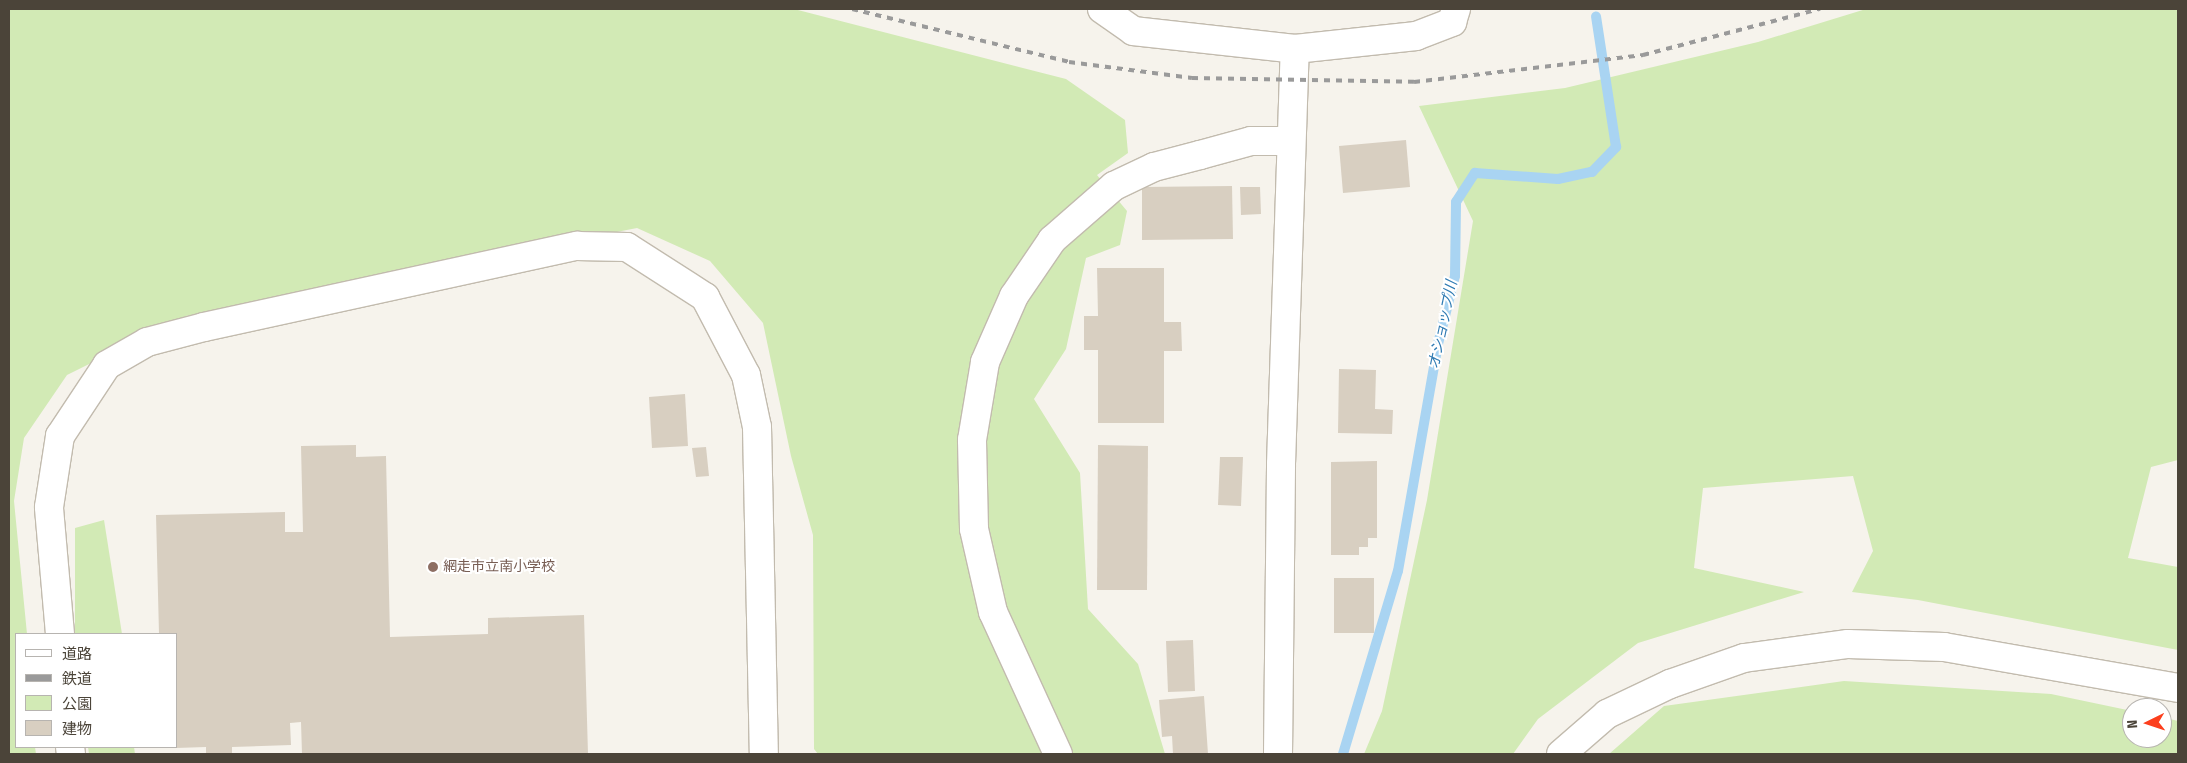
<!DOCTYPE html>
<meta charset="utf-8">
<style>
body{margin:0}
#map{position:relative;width:2187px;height:763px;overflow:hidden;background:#f6f3ec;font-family:"Fira Sans Condensed","Noto Sans JP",sans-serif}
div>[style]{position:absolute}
.green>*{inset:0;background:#d2eab5}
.stream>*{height:10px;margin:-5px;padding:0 5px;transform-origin:5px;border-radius:5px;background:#a9d4f2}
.building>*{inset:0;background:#d8cfc1}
.roads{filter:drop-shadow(1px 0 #c2bbae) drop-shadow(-1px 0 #c2bbae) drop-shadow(0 1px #c2bbae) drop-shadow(0 -1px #c2bbae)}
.minor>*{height:28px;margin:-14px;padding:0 14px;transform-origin:14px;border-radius:14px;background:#fff}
.rail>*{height:4px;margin-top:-2px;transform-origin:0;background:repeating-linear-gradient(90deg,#9a9a9a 0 6px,transparent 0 12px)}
.dots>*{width:14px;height:14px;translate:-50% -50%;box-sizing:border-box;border:2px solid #fff;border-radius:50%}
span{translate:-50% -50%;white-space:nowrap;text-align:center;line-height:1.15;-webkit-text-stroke:4px #fff;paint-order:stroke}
.education-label{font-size:14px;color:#785e54}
.left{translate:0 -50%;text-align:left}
.water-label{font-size:15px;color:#2e7ab2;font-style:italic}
.frame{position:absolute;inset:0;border:10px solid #4b4439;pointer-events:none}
.legend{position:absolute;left:15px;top:633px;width:162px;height:115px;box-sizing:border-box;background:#fff;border:1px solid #b7b4b0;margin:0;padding:6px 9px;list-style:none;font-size:15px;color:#4b4439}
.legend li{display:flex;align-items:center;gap:10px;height:25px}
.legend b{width:25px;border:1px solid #b7b4b0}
.north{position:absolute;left:2122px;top:698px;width:50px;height:50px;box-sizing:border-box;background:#fff;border:1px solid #b7b4b0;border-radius:50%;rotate:266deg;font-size:14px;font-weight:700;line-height:20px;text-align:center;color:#4b4439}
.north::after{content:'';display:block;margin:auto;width:18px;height:22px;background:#fc3f1d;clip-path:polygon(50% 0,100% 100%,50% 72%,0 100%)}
</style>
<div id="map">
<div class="green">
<i style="clip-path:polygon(9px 9px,794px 9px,1066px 79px,1125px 120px,1128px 153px,1097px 175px,1127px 211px,1120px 245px,1086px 258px,1066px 349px,1034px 399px,1080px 473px,1088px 609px,1138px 664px,1165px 754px,818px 754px,814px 749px,813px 535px,791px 456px,763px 323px,710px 261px,637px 228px,186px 316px,67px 375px,24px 438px,14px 501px,27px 634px,16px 634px,16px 747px,35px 747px,36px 754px,9px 754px)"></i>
<i style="clip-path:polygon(1866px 9px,2178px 9px,2178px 460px,2151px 467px,2128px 558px,2178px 567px,2178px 650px,1918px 600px,1852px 592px,1873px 551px,1853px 476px,1703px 488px,1694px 568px,1804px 592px,1638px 643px,1538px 719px,1513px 754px,1364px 754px,1382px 711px,1427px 500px,1473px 221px,1419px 106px,1565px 88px,1758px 42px)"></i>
<i style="clip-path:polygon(104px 520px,122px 634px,75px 634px,75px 528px)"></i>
<i style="clip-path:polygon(1844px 681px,2051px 694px,2132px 711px,2132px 738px,2162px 738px,2162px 717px,2178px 721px,2178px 754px,1609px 754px,1664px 706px)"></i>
<i style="clip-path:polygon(88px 747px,134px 747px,135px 754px,89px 754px)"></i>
</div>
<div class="stream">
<i style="left:1343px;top:754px;width:191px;rotate:-73.3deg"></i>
<i style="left:1398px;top:571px;width:230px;rotate:-80deg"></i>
<i style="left:1438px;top:344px;width:70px;rotate:-76deg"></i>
<i style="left:1455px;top:276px;width:74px;rotate:-89.2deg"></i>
<i style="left:1456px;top:202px;width:35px;rotate:-57deg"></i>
<i style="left:1475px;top:173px;width:83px;rotate:4.1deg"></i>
<i style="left:1558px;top:179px;width:35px;rotate:-12deg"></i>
<i style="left:1592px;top:172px;width:35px;rotate:-46deg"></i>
<i style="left:1616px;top:147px;width:132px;rotate:-98.7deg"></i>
</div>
<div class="building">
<i style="clip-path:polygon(1406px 140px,1410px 187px,1343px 193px,1339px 146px)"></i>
<i style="clip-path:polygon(1232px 186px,1233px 239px,1142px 240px,1142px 187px)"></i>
<i style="clip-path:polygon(1240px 187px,1260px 187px,1261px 214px,1241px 215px)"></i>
<i style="clip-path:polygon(1097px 268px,1164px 268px,1164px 322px,1181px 322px,1182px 351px,1164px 351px,1164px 423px,1098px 423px,1098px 350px,1084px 350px,1084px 316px,1098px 316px)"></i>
<i style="clip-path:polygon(1339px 369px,1376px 370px,1375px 409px,1393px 410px,1392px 434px,1338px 433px)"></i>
<i style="clip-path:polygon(685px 394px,688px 446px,652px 448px,649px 397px)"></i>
<i style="clip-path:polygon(356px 445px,356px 457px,386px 456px,390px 637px,488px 634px,488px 618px,584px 615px,588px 754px,302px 754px,301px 722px,290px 723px,291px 745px,232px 747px,232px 754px,206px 754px,206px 747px,176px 748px,176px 634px,159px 634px,156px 515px,285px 512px,285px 532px,303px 532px,301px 446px)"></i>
<i style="clip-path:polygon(1098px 445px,1148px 446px,1147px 590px,1097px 590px)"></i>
<i style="clip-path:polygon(706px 447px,709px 476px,696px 477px,692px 448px)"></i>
<i style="clip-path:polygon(1220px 457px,1243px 457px,1241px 506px,1218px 505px)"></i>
<i style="clip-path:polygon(1377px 461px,1377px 538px,1368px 538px,1368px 547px,1359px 547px,1359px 555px,1331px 555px,1331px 462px)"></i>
<i style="clip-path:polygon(1334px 578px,1374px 578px,1374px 633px,1334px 633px)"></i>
<i style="clip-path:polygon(1193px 640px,1195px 691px,1168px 692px,1166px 641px)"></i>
<i style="clip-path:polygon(1204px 696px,1208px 754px,1173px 754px,1172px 736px,1162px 737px,1159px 700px)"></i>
</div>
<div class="roads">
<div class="minor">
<i style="left:1102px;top:9px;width:38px;rotate:35deg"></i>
<i style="left:1133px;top:31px;width:163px;rotate:6.3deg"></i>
<i style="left:1295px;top:49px;width:122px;rotate:-6.1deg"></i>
<i style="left:1416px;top:36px;width:39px;rotate:-21deg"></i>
<i style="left:1452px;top:22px;width:14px;rotate:-73deg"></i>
<i style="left:60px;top:634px;width:127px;rotate:-95deg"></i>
<i style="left:49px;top:507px;width:72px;rotate:-81.2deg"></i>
<i style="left:60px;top:436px;width:85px;rotate:-56.5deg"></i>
<i style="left:107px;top:365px;width:46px;rotate:-29.9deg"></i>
<i style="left:147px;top:342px;width:59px;rotate:-14.7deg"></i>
<i style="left:204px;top:327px;width:382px;rotate:-12.3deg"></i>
<i style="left:577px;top:246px;width:50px;rotate:1.1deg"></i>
<i style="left:627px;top:247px;width:93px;rotate:32.7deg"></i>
<i style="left:705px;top:297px;width:88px;rotate:62.3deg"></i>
<i style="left:746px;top:375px;width:53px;rotate:78.1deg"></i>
<i style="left:757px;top:427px;width:327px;rotate:88.8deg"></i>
<i style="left:70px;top:747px;width:7px;rotate:82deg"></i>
<i style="left:1058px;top:754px;width:156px;rotate:-114.6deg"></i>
<i style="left:993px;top:612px;width:85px;rotate:-102.9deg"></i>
<i style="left:974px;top:529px;width:89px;rotate:-91.3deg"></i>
<i style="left:972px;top:440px;width:79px;rotate:-80.5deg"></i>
<i style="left:985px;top:362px;width:72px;rotate:-66.3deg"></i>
<i style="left:1014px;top:296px;width:68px;rotate:-55.8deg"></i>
<i style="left:1052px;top:240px;width:82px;rotate:-41.1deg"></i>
<i style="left:1114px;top:186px;width:44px;rotate:-25.4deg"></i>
<i style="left:1154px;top:167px;width:48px;rotate:-14.6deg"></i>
<i style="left:1200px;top:155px;width:53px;rotate:-15.4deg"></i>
<i style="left:1251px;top:141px;width:38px"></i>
<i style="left:1278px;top:754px;width:290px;rotate:-89.4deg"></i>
<i style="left:1281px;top:464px;width:415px;rotate:-88.1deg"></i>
<i style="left:1561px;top:754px;width:61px;rotate:-41deg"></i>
<i style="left:1607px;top:714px;width:70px;rotate:-25.5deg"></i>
<i style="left:1670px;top:684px;width:78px;rotate:-19.4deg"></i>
<i style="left:1744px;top:658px;width:105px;rotate:-7.7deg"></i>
<i style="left:1848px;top:644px;width:96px;rotate:1.8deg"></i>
<i style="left:1944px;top:647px;width:238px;rotate:9.9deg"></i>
</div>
</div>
<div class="rail">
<i style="left:852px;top:9px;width:223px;rotate:13.7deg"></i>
<i style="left:1069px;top:62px;width:124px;rotate:7.4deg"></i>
<i style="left:1192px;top:78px;width:222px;rotate:1deg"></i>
<i style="left:1414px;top:82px;width:231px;rotate:-6.7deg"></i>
<i style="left:1643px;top:55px;width:183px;rotate:-14.6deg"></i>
</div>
<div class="dots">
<i style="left:433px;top:567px;background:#8d6e63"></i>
</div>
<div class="education-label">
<span class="left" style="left:443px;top:567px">網走市立南小学校</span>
</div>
<div class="water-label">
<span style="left:1443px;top:325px;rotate:-78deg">オショップ川</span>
</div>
<div class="frame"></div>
<ul class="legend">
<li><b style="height:6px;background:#fff"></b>道路</li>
<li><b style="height:6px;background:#9a9a9a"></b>鉄道</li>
<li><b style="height:14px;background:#d2eab5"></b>公園</li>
<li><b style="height:14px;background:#d8cfc1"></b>建物</li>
</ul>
<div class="north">N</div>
</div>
